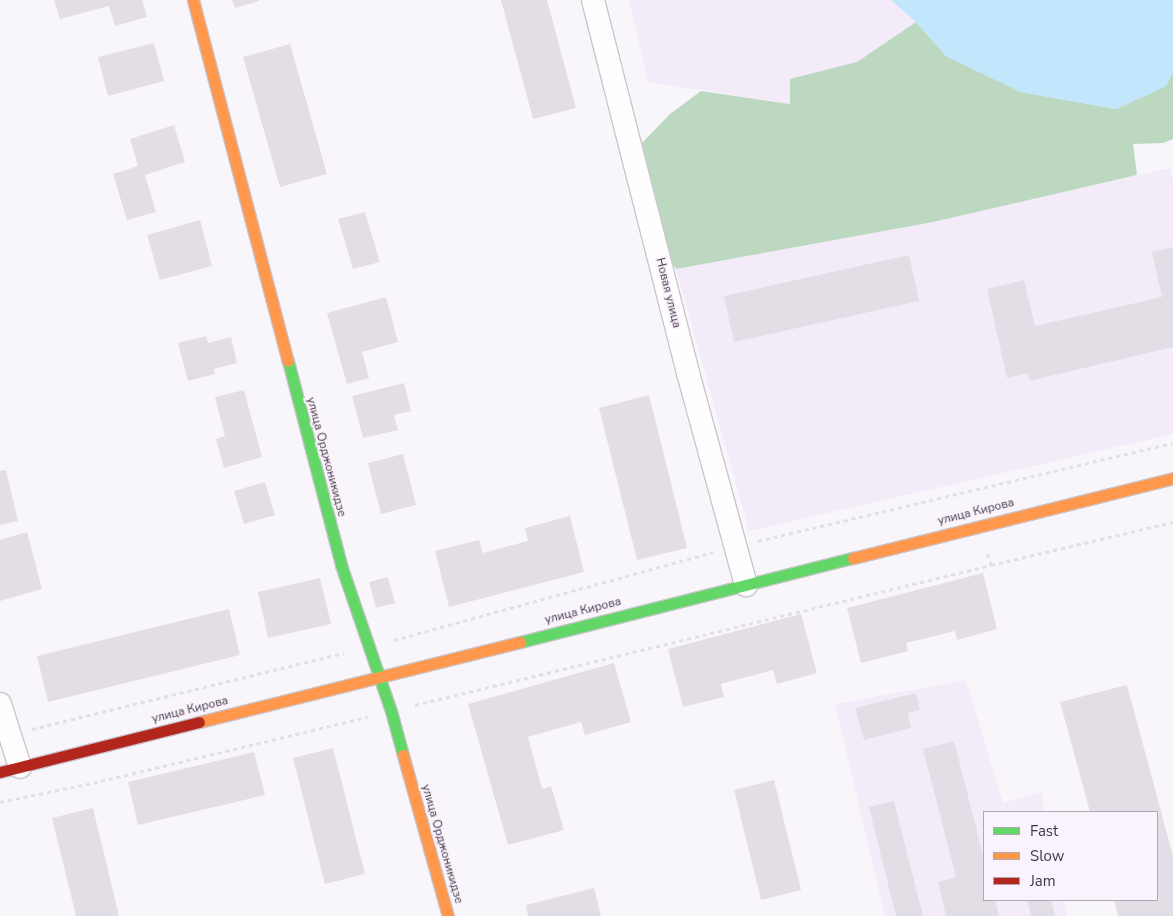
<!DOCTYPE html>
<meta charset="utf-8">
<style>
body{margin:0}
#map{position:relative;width:1173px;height:916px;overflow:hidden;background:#f9f6fb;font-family:"Nunito Sans",sans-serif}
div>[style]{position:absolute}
.built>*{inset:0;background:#f3ebf8}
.forest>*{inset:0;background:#bdd8c0}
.water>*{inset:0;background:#c2e7fd}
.building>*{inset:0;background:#e3dee6}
.path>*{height:3px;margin-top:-1.5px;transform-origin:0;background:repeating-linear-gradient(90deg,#e1e0e2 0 4px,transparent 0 8px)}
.roads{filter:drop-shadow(1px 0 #cac6cd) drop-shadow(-1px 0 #cac6cd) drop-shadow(0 1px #cac6cd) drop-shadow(0 -1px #cac6cd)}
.street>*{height:22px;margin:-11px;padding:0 11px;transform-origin:11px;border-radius:11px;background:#fefefe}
.fast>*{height:11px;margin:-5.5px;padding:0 5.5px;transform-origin:5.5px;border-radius:5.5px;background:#63d668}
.slow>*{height:11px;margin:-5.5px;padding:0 5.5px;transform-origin:5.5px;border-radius:5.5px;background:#ff974d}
.jam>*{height:11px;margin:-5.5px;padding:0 5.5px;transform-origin:5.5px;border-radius:5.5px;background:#b3261e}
span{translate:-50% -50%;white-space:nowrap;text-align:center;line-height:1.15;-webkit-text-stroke:4px #faf3fe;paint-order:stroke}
.street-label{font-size:12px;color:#3f3842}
.legend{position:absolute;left:983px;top:811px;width:175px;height:90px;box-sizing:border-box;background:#faf3fe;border:1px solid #afa8b3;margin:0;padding:6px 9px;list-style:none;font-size:15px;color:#3f3842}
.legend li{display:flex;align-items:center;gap:10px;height:25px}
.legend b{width:25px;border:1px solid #afa8b3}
</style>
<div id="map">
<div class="built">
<i style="clip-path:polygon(629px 0,1173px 0,1173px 139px,1163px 143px,1059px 145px,648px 82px)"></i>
<i style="clip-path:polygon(1170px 168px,1173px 181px,1173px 434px,749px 531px,676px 269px,933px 222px)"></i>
<i style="clip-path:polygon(966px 680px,1003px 803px,1041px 792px,1045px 812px,984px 812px,984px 900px,1064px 900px,1067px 916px,885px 916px,835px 704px)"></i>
</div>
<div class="forest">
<i style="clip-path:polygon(916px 22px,946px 56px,1021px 92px,1116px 109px,1166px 86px,1173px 72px,1173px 139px,1163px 143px,1133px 144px,1137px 175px,933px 222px,676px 269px,661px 246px,639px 146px,670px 114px,701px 91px,790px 104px,790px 79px,857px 62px)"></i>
</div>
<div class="water">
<i style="clip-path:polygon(891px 0,1173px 0,1173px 72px,1166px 86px,1116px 109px,1021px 92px,946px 56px,916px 22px)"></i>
</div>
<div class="building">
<i style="clip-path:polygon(54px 0,142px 0,147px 17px,115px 26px,109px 6px,60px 19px)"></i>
<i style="clip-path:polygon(232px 0,259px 0,259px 1px,235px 8px)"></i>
<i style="clip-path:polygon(501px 0,547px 0,576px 108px,533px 119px)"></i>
<i style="clip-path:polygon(154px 43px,164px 81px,108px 96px,98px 57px)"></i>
<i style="clip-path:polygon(290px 44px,327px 174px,280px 187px,243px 57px)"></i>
<i style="clip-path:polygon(174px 125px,185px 162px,145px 175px,156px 212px,127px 220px,113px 174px,138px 166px,130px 139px)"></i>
<i style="clip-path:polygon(365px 212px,380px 262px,353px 269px,338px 219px)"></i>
<i style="clip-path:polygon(200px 220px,212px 266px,160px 280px,147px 235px)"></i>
<i style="clip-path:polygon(1173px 247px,1173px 347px,1029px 381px,1028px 373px,1007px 378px,987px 289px,1024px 280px,1035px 326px,1162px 297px,1152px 252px)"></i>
<i style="clip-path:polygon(909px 255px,919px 301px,734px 342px,724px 296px)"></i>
<i style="clip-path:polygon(386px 297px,398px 342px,362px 352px,369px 378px,347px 384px,327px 313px)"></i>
<i style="clip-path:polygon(206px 336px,208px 343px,231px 337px,237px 363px,214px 369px,215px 374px,188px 381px,178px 343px)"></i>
<i style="clip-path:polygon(404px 383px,411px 411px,394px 415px,398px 430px,363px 438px,352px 396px)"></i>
<i style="clip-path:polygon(244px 390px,262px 457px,224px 468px,216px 439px,225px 436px,215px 397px)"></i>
<i style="clip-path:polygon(649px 395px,687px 548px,637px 560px,599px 408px)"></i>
<i style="clip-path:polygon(403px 454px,416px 505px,381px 514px,368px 463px)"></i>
<i style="clip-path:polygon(6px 470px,18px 521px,0 525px,0 471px)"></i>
<i style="clip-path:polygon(265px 482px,275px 515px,244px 524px,234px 491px)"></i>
<i style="clip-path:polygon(570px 516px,584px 572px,449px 607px,435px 551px,479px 540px,483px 553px,528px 541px,525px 528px)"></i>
<i style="clip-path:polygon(27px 532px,42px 589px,0 601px,0 540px)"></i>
<i style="clip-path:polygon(983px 573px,997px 629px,957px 640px,955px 631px,906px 643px,908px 651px,861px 663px,847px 608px)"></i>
<i style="clip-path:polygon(388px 577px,395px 603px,376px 608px,369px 582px)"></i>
<i style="clip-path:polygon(320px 578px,331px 624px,268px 638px,258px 592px)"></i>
<i style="clip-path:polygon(229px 609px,240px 655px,48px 702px,37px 656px)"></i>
<i style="clip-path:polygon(801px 614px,817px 673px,777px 684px,773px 670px,721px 684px,724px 697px,683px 707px,668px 649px)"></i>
<i style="clip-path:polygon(614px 663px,631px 722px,585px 735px,581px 722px,528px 737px,542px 789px,551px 786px,564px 830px,508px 845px,468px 704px)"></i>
<i style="clip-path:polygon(1127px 685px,1173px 856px,1173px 916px,1118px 916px,1114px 900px,1157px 900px,1157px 812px,1090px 812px,1060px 702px)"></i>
<i style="clip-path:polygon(916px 693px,920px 710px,908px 713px,911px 728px,864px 740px,855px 708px)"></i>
<i style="clip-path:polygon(954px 741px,984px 859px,984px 900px,995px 900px,999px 916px,946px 916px,938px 882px,956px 877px,923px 749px)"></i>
<i style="clip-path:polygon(333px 748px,365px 874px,325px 884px,293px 758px)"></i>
<i style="clip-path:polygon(254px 752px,265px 795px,138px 825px,128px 782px)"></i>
<i style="clip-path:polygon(774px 780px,801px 890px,761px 900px,734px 790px)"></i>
<i style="clip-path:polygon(894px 801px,923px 916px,896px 916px,869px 807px)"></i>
<i style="clip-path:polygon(93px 808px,119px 916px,76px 916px,52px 818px)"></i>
<i style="clip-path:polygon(594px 888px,601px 916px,528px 916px,526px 905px)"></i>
<i style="clip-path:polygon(1027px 900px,1051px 900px,1055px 916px,1031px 916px)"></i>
</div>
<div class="path">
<i style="left:758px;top:541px;width:426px;rotate:-13.3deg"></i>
<i style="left:991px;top:565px;width:187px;rotate:-13.3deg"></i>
<i style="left:394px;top:640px;width:331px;rotate:-15.4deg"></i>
<i style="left:415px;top:705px;width:593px;rotate:-13.66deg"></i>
<i style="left:991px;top:565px;width:14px;rotate:-107deg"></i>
<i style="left:32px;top:729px;width:321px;rotate:-13.7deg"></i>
<i style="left:0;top:802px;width:103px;rotate:-11.7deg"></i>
<i style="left:101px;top:781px;width:274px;rotate:-13.5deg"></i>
</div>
<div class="roads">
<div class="street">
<i style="left:593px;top:0;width:385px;rotate:75.7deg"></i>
<i style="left:688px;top:373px;width:220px;rotate:74.7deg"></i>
<i style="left:0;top:704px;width:66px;rotate:72.4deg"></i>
</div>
<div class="fast">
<i style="left:288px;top:361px;width:211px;rotate:75.4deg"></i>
<i style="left:341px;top:565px;width:154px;rotate:71.1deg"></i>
<i style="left:391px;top:711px;width:46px;rotate:74.7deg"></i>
<i style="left:520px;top:642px;width:343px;rotate:-14.2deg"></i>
</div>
<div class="slow">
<i style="left:193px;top:0;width:373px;rotate:75.3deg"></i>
<i style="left:853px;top:558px;width:330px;rotate:-14deg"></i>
<i style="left:199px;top:722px;width:331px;rotate:-14deg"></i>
<i style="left:403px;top:755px;width:167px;rotate:74.4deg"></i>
</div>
<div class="jam">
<i style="left:0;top:772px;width:205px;rotate:-14.1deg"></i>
</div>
</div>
<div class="street-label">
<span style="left:668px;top:293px;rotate:76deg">Новая улица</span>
<span style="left:326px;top:457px;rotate:75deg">улица Орджоникидзе</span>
<span style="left:976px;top:512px;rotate:-14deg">улица Кирова</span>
<span style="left:583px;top:611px;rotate:-14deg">улица Кирова</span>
<span style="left:190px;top:710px;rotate:-14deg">улица Кирова</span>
<span style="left:442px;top:844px;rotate:74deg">улица Орджоникидзе</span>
</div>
<ul class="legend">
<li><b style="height:6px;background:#63d668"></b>Fast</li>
<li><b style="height:6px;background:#ff974d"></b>Slow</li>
<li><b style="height:6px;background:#b3261e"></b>Jam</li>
</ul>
</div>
